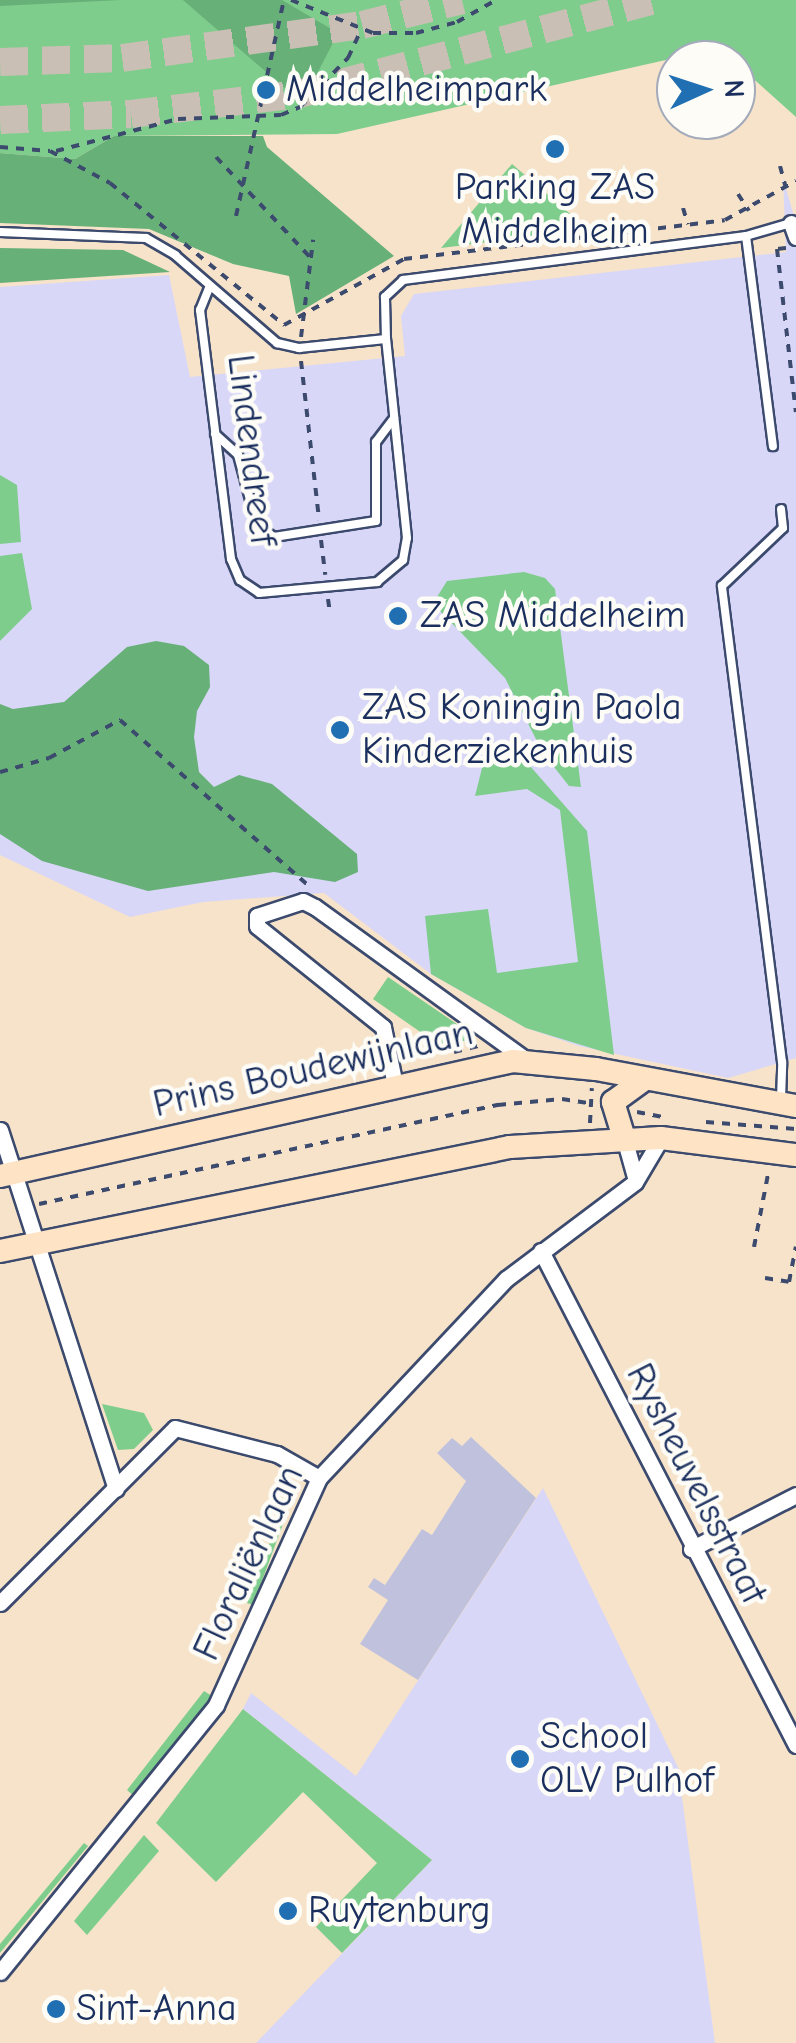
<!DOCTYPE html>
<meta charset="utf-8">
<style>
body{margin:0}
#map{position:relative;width:796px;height:2043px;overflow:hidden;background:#f6e3ca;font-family:"Comic Neue",sans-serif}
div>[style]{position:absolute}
.built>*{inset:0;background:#d9d7f8}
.industrial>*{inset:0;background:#c0c2dd}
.green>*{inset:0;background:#7fcd8d}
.forest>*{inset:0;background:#67b078}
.motorway-tunnel>*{height:28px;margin-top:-14px;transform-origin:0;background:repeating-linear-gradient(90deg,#cabfb4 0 28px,transparent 0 42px)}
.path>*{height:4px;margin-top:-2px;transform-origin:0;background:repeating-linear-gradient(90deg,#3c4a6e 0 8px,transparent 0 16px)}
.roads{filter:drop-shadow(2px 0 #3c4a6e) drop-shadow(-2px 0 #3c4a6e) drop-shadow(0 2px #3c4a6e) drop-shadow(0 -2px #3c4a6e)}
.service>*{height:8px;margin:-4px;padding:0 4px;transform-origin:4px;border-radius:4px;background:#fff}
.minor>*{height:15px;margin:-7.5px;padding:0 7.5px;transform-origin:7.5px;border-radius:7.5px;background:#fff}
.secondary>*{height:22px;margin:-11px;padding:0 11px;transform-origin:11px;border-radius:11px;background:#fee4c5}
.path-bridge>*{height:4px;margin-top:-2px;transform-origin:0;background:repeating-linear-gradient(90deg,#3c4a6e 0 8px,transparent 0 16px)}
.dots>*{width:28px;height:28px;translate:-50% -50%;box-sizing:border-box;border:5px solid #fdfcf7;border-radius:50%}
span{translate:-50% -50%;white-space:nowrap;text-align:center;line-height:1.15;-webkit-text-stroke:9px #fdfcf7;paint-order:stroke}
.poi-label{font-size:38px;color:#1b2f5e}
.left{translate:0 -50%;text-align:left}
.street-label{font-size:38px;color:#1b2f5e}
.north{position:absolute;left:656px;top:40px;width:100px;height:100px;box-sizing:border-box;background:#fdfcf7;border:2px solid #a3aaba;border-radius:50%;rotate:87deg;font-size:28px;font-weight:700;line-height:40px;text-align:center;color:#1b2f5e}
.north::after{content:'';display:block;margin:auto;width:35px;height:45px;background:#1f6fb2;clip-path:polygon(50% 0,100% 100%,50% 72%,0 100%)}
</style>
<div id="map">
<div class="built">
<i style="clip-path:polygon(783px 178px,796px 223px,796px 1058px,728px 1078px,579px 1046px,526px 1028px,431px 974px,324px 893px,203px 902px,130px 917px,0 855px,0 287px,169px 275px,190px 377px,405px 356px,401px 316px,414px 294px,786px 252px)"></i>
<i style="clip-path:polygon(543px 1488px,687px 1786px,681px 1790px,715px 2043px,256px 2043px,432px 1860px,243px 1709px,251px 1693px,356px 1776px)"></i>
</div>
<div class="industrial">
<i style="clip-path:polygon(471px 1437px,536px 1498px,418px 1680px,360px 1644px,388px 1600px,368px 1587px,374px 1578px,385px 1585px,422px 1529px,432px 1535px,466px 1481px,437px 1453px,452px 1438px,462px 1446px)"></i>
</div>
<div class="green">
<i style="clip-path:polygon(0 0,796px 0,796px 117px,719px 48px,337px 134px,114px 136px,75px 159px,0 153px)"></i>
<i style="clip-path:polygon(512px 164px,589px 230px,441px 248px)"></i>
<i style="clip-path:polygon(0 475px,17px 485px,21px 542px,0 544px)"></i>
<i style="clip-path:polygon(22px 553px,32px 609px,0 641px,0 556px)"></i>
<i style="clip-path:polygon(524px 572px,545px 578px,555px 589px,581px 787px,569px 786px,543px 753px,505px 678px,438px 609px,437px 597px,447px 581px)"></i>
<i style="clip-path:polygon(502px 756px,523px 758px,587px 831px,614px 1055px,526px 1028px,431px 974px,425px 916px,488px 909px,497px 973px,578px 962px,560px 810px,527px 789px,475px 796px,482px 768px)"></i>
<i style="clip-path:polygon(388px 977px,470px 1033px,470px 1040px,439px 1045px,373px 999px)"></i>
<i style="clip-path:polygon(102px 1404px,144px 1413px,153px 1430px,134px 1449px,118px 1450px)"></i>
<i style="clip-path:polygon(281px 1513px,286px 1516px,253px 1605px,247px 1603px)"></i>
<i style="clip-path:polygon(204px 1691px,212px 1696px,135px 1797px,127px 1790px)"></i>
<i style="clip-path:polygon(243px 1709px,432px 1860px,342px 1953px,316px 1927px,377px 1863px,303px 1792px,216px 1882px,156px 1823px)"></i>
<i style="clip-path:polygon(144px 1835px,159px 1851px,87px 1935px,74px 1921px)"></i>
<i style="clip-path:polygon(84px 1843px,88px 1846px,0 1953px,0 1944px)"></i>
</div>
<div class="forest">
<i style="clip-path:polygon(0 0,121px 0,0 6px)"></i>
<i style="clip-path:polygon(183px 0,282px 0,338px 33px,302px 103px)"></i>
<i style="clip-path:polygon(114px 136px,263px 136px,267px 147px,394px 256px,296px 314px,289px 276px,233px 264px,149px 229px,0 223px,0 153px,75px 159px)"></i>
<i style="clip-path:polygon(0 248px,123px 250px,170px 272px,0 283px)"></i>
<i style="clip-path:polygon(156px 641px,184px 646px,209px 665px,210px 687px,197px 711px,194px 737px,199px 772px,214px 787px,239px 775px,272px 784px,357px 854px,358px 872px,335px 882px,274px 872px,148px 891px,42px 861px,0 834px,0 704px,13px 709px,64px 702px,127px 647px)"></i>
</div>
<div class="motorway-tunnel">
<i style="left:0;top:62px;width:122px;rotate:-1.9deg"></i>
<i style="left:122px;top:58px;width:242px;rotate:-7.8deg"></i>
<i style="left:362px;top:25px;width:103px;rotate:-14deg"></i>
<i style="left:0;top:120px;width:131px;rotate:-2.6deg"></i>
<i style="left:131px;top:114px;width:169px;rotate:-6.8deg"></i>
<i style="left:299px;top:94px;width:368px;rotate:-14.8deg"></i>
</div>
<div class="path">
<i style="left:291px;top:0;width:88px;rotate:21.9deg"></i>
<i style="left:373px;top:33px;width:43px"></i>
<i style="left:416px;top:33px;width:42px;rotate:-15deg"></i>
<i style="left:457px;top:22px;width:45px;rotate:-29.4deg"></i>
<i style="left:0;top:147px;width:50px;rotate:4.6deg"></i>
<i style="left:50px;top:151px;width:68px;rotate:28.1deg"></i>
<i style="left:110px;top:183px;width:225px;rotate:39.2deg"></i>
<i style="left:284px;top:325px;width:137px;rotate:-28.8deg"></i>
<i style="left:404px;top:259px;width:323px;rotate:-6.9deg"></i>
<i style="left:725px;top:220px;width:81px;rotate:-28.8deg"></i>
<i style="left:56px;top:151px;width:126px;rotate:-14.7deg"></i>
<i style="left:178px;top:119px;width:103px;rotate:-2.2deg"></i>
<i style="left:281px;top:115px;width:21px;rotate:-23deg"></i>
<i style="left:300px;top:107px;width:69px;rotate:-45.6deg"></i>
<i style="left:348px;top:58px;width:31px;rotate:-65deg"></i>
<i style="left:216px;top:157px;width:137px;rotate:46.8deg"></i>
<i style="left:780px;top:166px;width:23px;rotate:75deg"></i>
<i style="left:738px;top:194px;width:20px;rotate:57deg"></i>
<i style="left:683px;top:208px;width:17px;rotate:73deg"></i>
<i style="left:786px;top:248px;width:9px;rotate:174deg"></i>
<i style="left:777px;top:249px;width:164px;rotate:83.4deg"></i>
<i style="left:301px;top:337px;width:98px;rotate:-82.9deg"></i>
<i style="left:301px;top:361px;width:160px;rotate:83.5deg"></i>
<i style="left:321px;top:540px;width:35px;rotate:83deg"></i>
<i style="left:328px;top:599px;width:15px;rotate:82deg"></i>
<i style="left:0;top:772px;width:51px;rotate:-15.9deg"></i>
<i style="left:49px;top:758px;width:81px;rotate:-28.2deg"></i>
<i style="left:120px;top:720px;width:253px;rotate:41.3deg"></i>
<i style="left:454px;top:1052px;width:25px;rotate:-14deg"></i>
<i style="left:637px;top:1112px;width:25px;rotate:11deg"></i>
<i style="left:706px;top:1122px;width:90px;rotate:4.4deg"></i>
<i style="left:590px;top:1123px;width:35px;rotate:-87deg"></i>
<i style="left:39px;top:1204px;width:470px;rotate:-12.2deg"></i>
<i style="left:498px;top:1105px;width:64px;rotate:-5.4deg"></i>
<i style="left:562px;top:1099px;width:31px;rotate:9deg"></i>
<i style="left:754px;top:1247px;width:79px;rotate:-79.1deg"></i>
<i style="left:765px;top:1278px;width:24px;rotate:9deg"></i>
<i style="left:789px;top:1282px;width:36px;rotate:-79deg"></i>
</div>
<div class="roads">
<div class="service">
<i style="left:0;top:232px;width:146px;rotate:2.4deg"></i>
<i style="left:146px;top:238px;width:34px;rotate:30deg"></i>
<i style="left:175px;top:255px;width:135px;rotate:40.8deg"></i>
<i style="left:277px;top:343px;width:23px;rotate:13deg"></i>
<i style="left:299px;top:348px;width:87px;rotate:-5.9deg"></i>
<i style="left:386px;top:339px;width:42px;rotate:-91.4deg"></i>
<i style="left:385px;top:297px;width:25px;rotate:-43deg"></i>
<i style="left:403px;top:280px;width:346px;rotate:-7.3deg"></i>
<i style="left:746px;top:236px;width:47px;rotate:-16.1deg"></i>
<i style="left:746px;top:236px;width:212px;rotate:82.7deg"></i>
<i style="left:209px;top:288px;width:24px;rotate:112deg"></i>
<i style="left:200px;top:310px;width:251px;rotate:82.9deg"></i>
<i style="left:231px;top:559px;width:23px;rotate:67deg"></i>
<i style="left:240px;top:580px;width:23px;rotate:34deg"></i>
<i style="left:259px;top:593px;width:119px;rotate:-5.3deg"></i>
<i style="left:377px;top:582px;width:34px;rotate:-40deg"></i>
<i style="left:403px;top:560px;width:22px;rotate:-80deg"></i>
<i style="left:407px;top:538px;width:200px;rotate:-96deg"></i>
<i style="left:215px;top:434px;width:31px;rotate:42deg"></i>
<i style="left:238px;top:455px;width:73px;rotate:75deg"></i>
<i style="left:257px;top:526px;width:20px;rotate:33deg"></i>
<i style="left:274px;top:537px;width:103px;rotate:-8.9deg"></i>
<i style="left:376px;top:521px;width:79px;rotate:-90deg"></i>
<i style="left:376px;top:442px;width:30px;rotate:-53deg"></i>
<i style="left:781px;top:1099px;width:37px;rotate:-88deg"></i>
<i style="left:782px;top:1062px;width:480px;rotate:-97.2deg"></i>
<i style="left:722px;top:586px;width:84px;rotate:-43.6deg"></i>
<i style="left:783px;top:528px;width:19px;rotate:-96deg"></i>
</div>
<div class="minor">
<i style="left:791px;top:223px;width:15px;rotate:70deg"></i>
<i style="left:395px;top:1085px;width:59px;rotate:-101.7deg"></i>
<i style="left:383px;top:1027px;width:161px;rotate:-141.3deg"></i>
<i style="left:257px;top:926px;width:10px;rotate:-90deg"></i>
<i style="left:257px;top:916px;width:48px;rotate:-18.1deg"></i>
<i style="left:303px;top:901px;width:13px;rotate:27deg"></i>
<i style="left:315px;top:907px;width:261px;rotate:35.9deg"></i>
<i style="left:0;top:1130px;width:377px;rotate:72.1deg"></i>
<i style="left:624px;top:1138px;width:41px;rotate:74.2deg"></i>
<i style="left:541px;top:1251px;width:556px;rotate:62.7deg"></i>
<i style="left:691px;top:1549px;width:118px;rotate:-27.2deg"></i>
<i style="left:0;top:1603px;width:247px;rotate:-45deg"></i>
<i style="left:175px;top:1428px;width:105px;rotate:14.3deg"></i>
<i style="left:277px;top:1454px;width:48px;rotate:29.7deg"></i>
<i style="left:0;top:1972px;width:343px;rotate:-51deg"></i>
<i style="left:216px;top:1705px;width:249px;rotate:-65.6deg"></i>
<i style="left:319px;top:1478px;width:273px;rotate:-46.8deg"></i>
<i style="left:506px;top:1279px;width:161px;rotate:-36.9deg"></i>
<i style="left:635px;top:1182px;width:51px;rotate:-59.4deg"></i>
</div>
<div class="secondary">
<i style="left:624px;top:1138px;width:38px;rotate:-107deg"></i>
<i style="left:613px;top:1102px;width:37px;rotate:-36deg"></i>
<i style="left:0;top:1176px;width:526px;rotate:-12.64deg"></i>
<i style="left:513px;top:1061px;width:83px;rotate:5.5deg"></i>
<i style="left:596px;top:1069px;width:203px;rotate:10.5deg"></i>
<i style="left:0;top:1251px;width:520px;rotate:-11.53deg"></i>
<i style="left:510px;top:1147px;width:151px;rotate:-3.4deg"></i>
<i style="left:661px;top:1138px;width:136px;rotate:7.2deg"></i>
</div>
</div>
<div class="path-bridge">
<i style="left:236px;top:216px;width:221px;rotate:-77.5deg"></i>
</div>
<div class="dots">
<i style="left:266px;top:90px;background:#1f6fb2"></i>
<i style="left:555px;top:149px;background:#1f6fb2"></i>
<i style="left:398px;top:616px;background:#1f6fb2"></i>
<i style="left:340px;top:730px;background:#1f6fb2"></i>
<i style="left:520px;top:1759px;background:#1f6fb2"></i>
<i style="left:288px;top:1911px;background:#1f6fb2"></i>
<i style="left:56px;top:2009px;background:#1f6fb2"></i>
</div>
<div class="poi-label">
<span class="left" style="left:286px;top:90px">Middelheimpark</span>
<span style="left:555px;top:210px">Parking ZAS<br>Middelheim</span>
<span class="left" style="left:420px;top:616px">ZAS Middelheim</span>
<span class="left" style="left:362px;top:730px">ZAS Koningin Paola<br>Kinderziekenhuis</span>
<span class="left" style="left:540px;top:1759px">School<br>OLV Pulhof</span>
<span class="left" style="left:308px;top:1911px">Ruytenburg</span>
<span class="left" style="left:76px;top:2009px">Sint-Anna</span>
</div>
<div class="street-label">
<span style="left:251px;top:450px;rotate:83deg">Lindendreef</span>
<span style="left:313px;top:1069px;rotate:-13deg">Prins Boudewijnlaan</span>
<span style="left:696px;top:1484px;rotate:63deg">Rysheuvelsstraat</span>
<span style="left:249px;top:1563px;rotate:-65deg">Floraliënlaan</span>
</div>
<div class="north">N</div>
</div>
